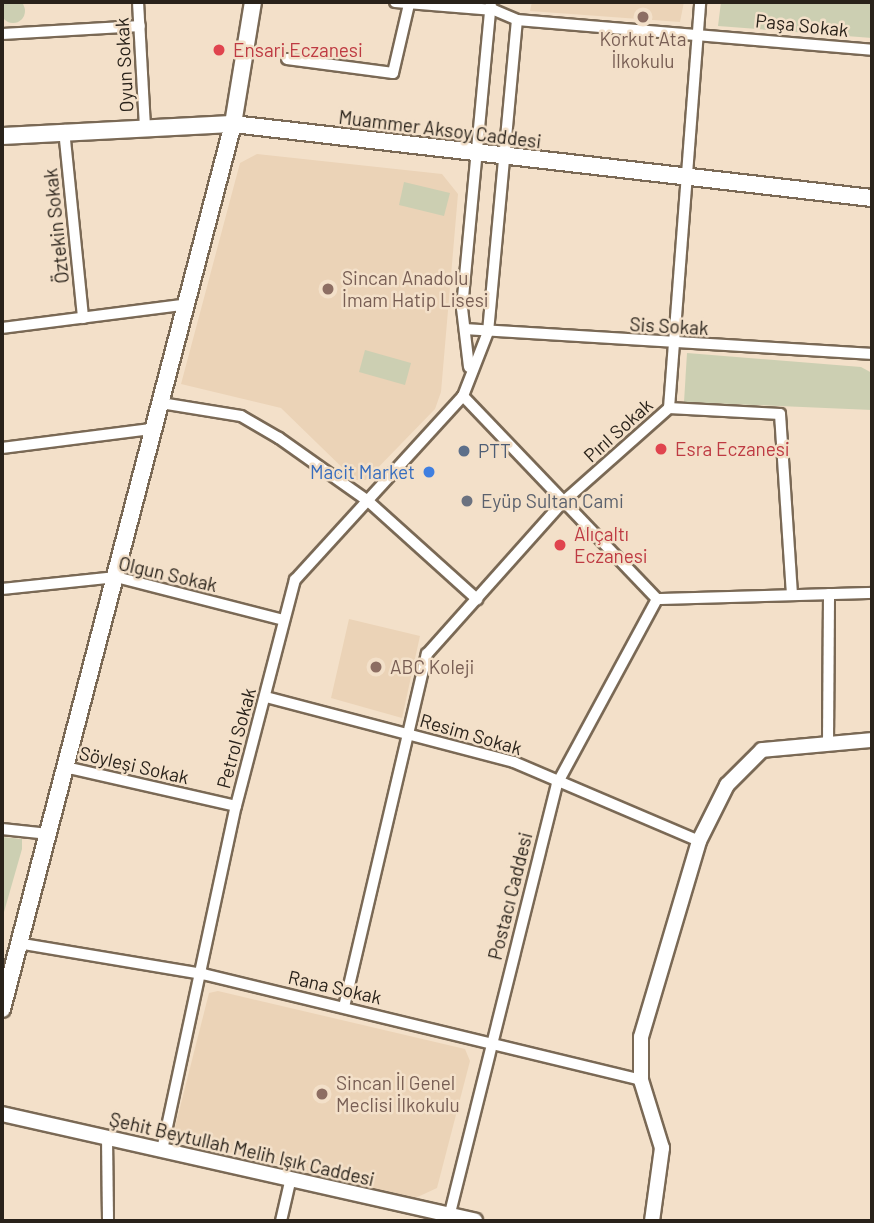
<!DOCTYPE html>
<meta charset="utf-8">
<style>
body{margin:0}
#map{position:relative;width:874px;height:1223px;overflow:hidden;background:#f3e0c9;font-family:Barlow,sans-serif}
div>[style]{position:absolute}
.built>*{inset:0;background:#ebd3b7}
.green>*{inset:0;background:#cccfb2}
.round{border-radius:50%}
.roads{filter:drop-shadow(2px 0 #7a6955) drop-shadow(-2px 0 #7a6955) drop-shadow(0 2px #7a6955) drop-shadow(0 -2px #7a6955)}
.minor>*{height:10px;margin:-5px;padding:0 5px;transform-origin:5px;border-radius:5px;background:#fff}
.tertiary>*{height:14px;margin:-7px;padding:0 7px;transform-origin:7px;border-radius:7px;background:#fff}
.secondary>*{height:16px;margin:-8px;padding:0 8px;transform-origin:8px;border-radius:8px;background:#fff}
.dots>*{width:19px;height:19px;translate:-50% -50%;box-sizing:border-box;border:4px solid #f3e0c9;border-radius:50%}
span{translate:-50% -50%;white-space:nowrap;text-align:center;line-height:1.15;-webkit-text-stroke:5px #f3e0c9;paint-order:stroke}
.street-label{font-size:19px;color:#29221a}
.education-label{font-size:19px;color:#785e54}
.left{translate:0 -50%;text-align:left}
.health-label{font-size:19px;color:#be3a42}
.service-label{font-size:19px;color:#4e5e75}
.shop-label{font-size:19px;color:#366cbe}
.right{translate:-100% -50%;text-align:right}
.worship-label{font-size:19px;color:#5b616d}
.frame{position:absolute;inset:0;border:4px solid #29221a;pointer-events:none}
</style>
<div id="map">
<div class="built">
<i style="clip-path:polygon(532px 2px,684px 2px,680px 22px,530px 11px)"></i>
<i style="clip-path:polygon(257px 154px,442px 174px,458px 194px,441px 392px,435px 409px,366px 480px,355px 480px,281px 408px,181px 384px,240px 163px)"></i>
<i style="clip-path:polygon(349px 619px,420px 636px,402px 718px,331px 698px)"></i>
<i style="clip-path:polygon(218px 991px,465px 1049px,470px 1061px,437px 1188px,411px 1200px,179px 1139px,175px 1127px,209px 993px)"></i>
</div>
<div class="green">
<i class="round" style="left:1px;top:-1px;width:24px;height:24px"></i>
<i style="clip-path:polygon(721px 2px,872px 2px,872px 38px,718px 26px)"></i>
<i style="clip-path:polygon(404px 182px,450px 193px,444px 216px,399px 205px)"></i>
<i style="clip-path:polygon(365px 350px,411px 363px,405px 385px,359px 372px)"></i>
<i style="clip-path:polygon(687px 353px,861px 367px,872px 373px,872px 410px,684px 402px)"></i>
<i style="clip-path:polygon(2px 837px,22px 839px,22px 849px,2px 919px)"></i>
</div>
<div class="roads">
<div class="minor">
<i style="left:138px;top:2px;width:124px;rotate:86.8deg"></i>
<i style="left:395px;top:2px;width:99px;rotate:4.6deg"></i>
<i style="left:494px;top:10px;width:25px;rotate:23deg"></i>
<i style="left:517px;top:20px;width:356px;rotate:4.8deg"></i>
<i style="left:2px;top:34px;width:138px;rotate:-3.3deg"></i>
<i style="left:287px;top:59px;width:107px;rotate:7.5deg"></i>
<i style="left:393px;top:73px;width:71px;rotate:-76.9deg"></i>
<i style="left:64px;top:130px;width:189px;rotate:84.2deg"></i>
<i style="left:2px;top:328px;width:180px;rotate:-7.3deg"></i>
<i style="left:465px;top:329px;width:408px;rotate:3.5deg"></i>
<i style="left:469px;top:367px;width:59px;rotate:-96.8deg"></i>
<i style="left:462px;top:308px;width:307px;rotate:-84.6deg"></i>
<i style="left:463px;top:396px;width:281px;rotate:46.3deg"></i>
<i style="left:657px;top:599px;width:215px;rotate:-1.6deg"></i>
<i style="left:161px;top:403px;width:81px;rotate:9.2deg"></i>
<i style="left:241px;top:416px;width:44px;rotate:30.1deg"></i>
<i style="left:279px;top:438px;width:109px;rotate:35.3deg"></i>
<i style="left:368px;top:501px;width:147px;rotate:42deg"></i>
<i style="left:669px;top:408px;width:111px;rotate:3.1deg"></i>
<i style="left:780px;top:414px;width:181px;rotate:86.2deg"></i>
<i style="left:2px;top:448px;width:150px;rotate:-7.3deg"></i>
<i style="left:2px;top:589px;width:115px;rotate:-6deg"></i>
<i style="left:116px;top:577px;width:172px;rotate:14.4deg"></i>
<i style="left:266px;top:697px;width:256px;rotate:14.7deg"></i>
<i style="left:514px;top:762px;width:201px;rotate:23.1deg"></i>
<i style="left:828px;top:741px;width:147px;rotate:-89.6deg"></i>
<i style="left:65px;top:767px;width:175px;rotate:12.8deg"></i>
<i style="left:2px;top:829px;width:47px;rotate:6.1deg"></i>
<i style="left:17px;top:943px;width:189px;rotate:9.5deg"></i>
<i style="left:203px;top:974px;width:451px;rotate:13.6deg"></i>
<i style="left:344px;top:1007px;width:363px;rotate:-76.8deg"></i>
<i style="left:427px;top:654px;width:204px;rotate:-48.2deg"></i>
<i style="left:563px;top:502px;width:142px;rotate:-41.6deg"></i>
<i style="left:669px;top:408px;width:407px;rotate:-85.6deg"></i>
<i style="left:107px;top:1137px;width:84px;rotate:89.3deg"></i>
<i style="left:162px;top:1150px;width:352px;rotate:-77.9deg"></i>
<i style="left:236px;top:806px;width:234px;rotate:-75.4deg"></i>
<i style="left:295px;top:580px;width:249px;rotate:-47.6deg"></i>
<i style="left:463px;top:396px;width:69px;rotate:-68.7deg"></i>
<i style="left:488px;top:332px;width:313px;rotate:-84.7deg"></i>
<i style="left:281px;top:1221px;width:40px;rotate:-77deg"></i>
<i style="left:448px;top:1221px;width:450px;rotate:-76deg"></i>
<i style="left:557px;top:784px;width:210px;rotate:-61.6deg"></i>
</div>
<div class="tertiary">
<i style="left:2px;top:1114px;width:485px;rotate:12.7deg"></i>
<i style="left:652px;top:1221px;width:74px;rotate:-82.2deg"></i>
<i style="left:662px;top:1148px;width:71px;rotate:-107.2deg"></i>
<i style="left:641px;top:1080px;width:43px;rotate:-90deg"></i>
<i style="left:641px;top:1037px;width:204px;rotate:-73.5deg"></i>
<i style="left:699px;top:841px;width:63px;rotate:-63.4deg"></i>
<i style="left:727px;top:785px;width:49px;rotate:-45deg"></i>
<i style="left:762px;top:750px;width:110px;rotate:-5.2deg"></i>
</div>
<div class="secondary">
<i style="left:2px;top:136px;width:231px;rotate:-3deg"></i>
<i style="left:233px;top:124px;width:643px;rotate:6.61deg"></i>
<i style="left:2px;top:1009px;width:915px;rotate:-75.37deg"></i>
<i style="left:233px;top:124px;width:124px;rotate:-80.7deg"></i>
</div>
</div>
<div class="dots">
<i style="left:643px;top:17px;background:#8d6e63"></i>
<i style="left:219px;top:50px;background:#e0444e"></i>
<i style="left:328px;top:289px;background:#8d6e63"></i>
<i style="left:661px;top:449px;background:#e0444e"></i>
<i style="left:464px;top:451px;background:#5c6f8a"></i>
<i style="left:429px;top:472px;background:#3f7fe0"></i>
<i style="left:467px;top:501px;background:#6b7280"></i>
<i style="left:560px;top:545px;background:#e0444e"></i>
<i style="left:376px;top:667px;background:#8d6e63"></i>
<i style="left:322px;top:1094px;background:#8d6e63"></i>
</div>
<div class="street-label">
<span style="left:802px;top:25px;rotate:6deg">Paşa Sokak</span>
<span style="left:124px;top:65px;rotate:-93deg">Oyun Sokak</span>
<span style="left:440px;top:129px;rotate:7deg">Muammer Aksoy Caddesi</span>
<span style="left:56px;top:226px;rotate:-96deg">Öztekin Sokak</span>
<span style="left:669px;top:326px;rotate:3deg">Sis Sokak</span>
<span style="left:618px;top:430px;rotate:-42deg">Pırıl Sokak</span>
<span style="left:168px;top:574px;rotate:13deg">Olgun Sokak</span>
<span style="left:471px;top:734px;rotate:16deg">Resim Sokak</span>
<span style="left:236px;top:738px;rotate:-75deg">Petrol Sokak</span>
<span style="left:134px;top:765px;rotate:13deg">Söyleşi Sokak</span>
<span style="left:510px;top:896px;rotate:-76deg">Postacı Caddesi</span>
<span style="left:335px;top:987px;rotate:13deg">Rana Sokak</span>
<span style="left:242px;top:1149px;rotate:13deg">Şehit Beytullah Melih Işık Caddesi</span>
</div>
<div class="education-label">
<span style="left:643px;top:50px">Korkut Ata<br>İlkokulu</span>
<span class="left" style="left:342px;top:289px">Sincan Anadolu<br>İmam Hatip Lisesi</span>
<span class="left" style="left:390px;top:667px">ABC Koleji</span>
<span class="left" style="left:336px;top:1094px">Sincan İl Genel<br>Meclisi İlkokulu</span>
</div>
<div class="health-label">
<span class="left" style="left:233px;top:50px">Ensari Eczanesi</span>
<span class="left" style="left:675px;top:449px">Esra Eczanesi</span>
<span class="left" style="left:574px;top:545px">Alıçaltı<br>Eczanesi</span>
</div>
<div class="service-label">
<span class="left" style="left:478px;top:451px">PTT</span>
</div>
<div class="shop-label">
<span class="right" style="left:415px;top:472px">Macit Market</span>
</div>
<div class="worship-label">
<span class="left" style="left:481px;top:501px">Eyüp Sultan Cami</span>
</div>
<div class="frame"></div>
</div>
